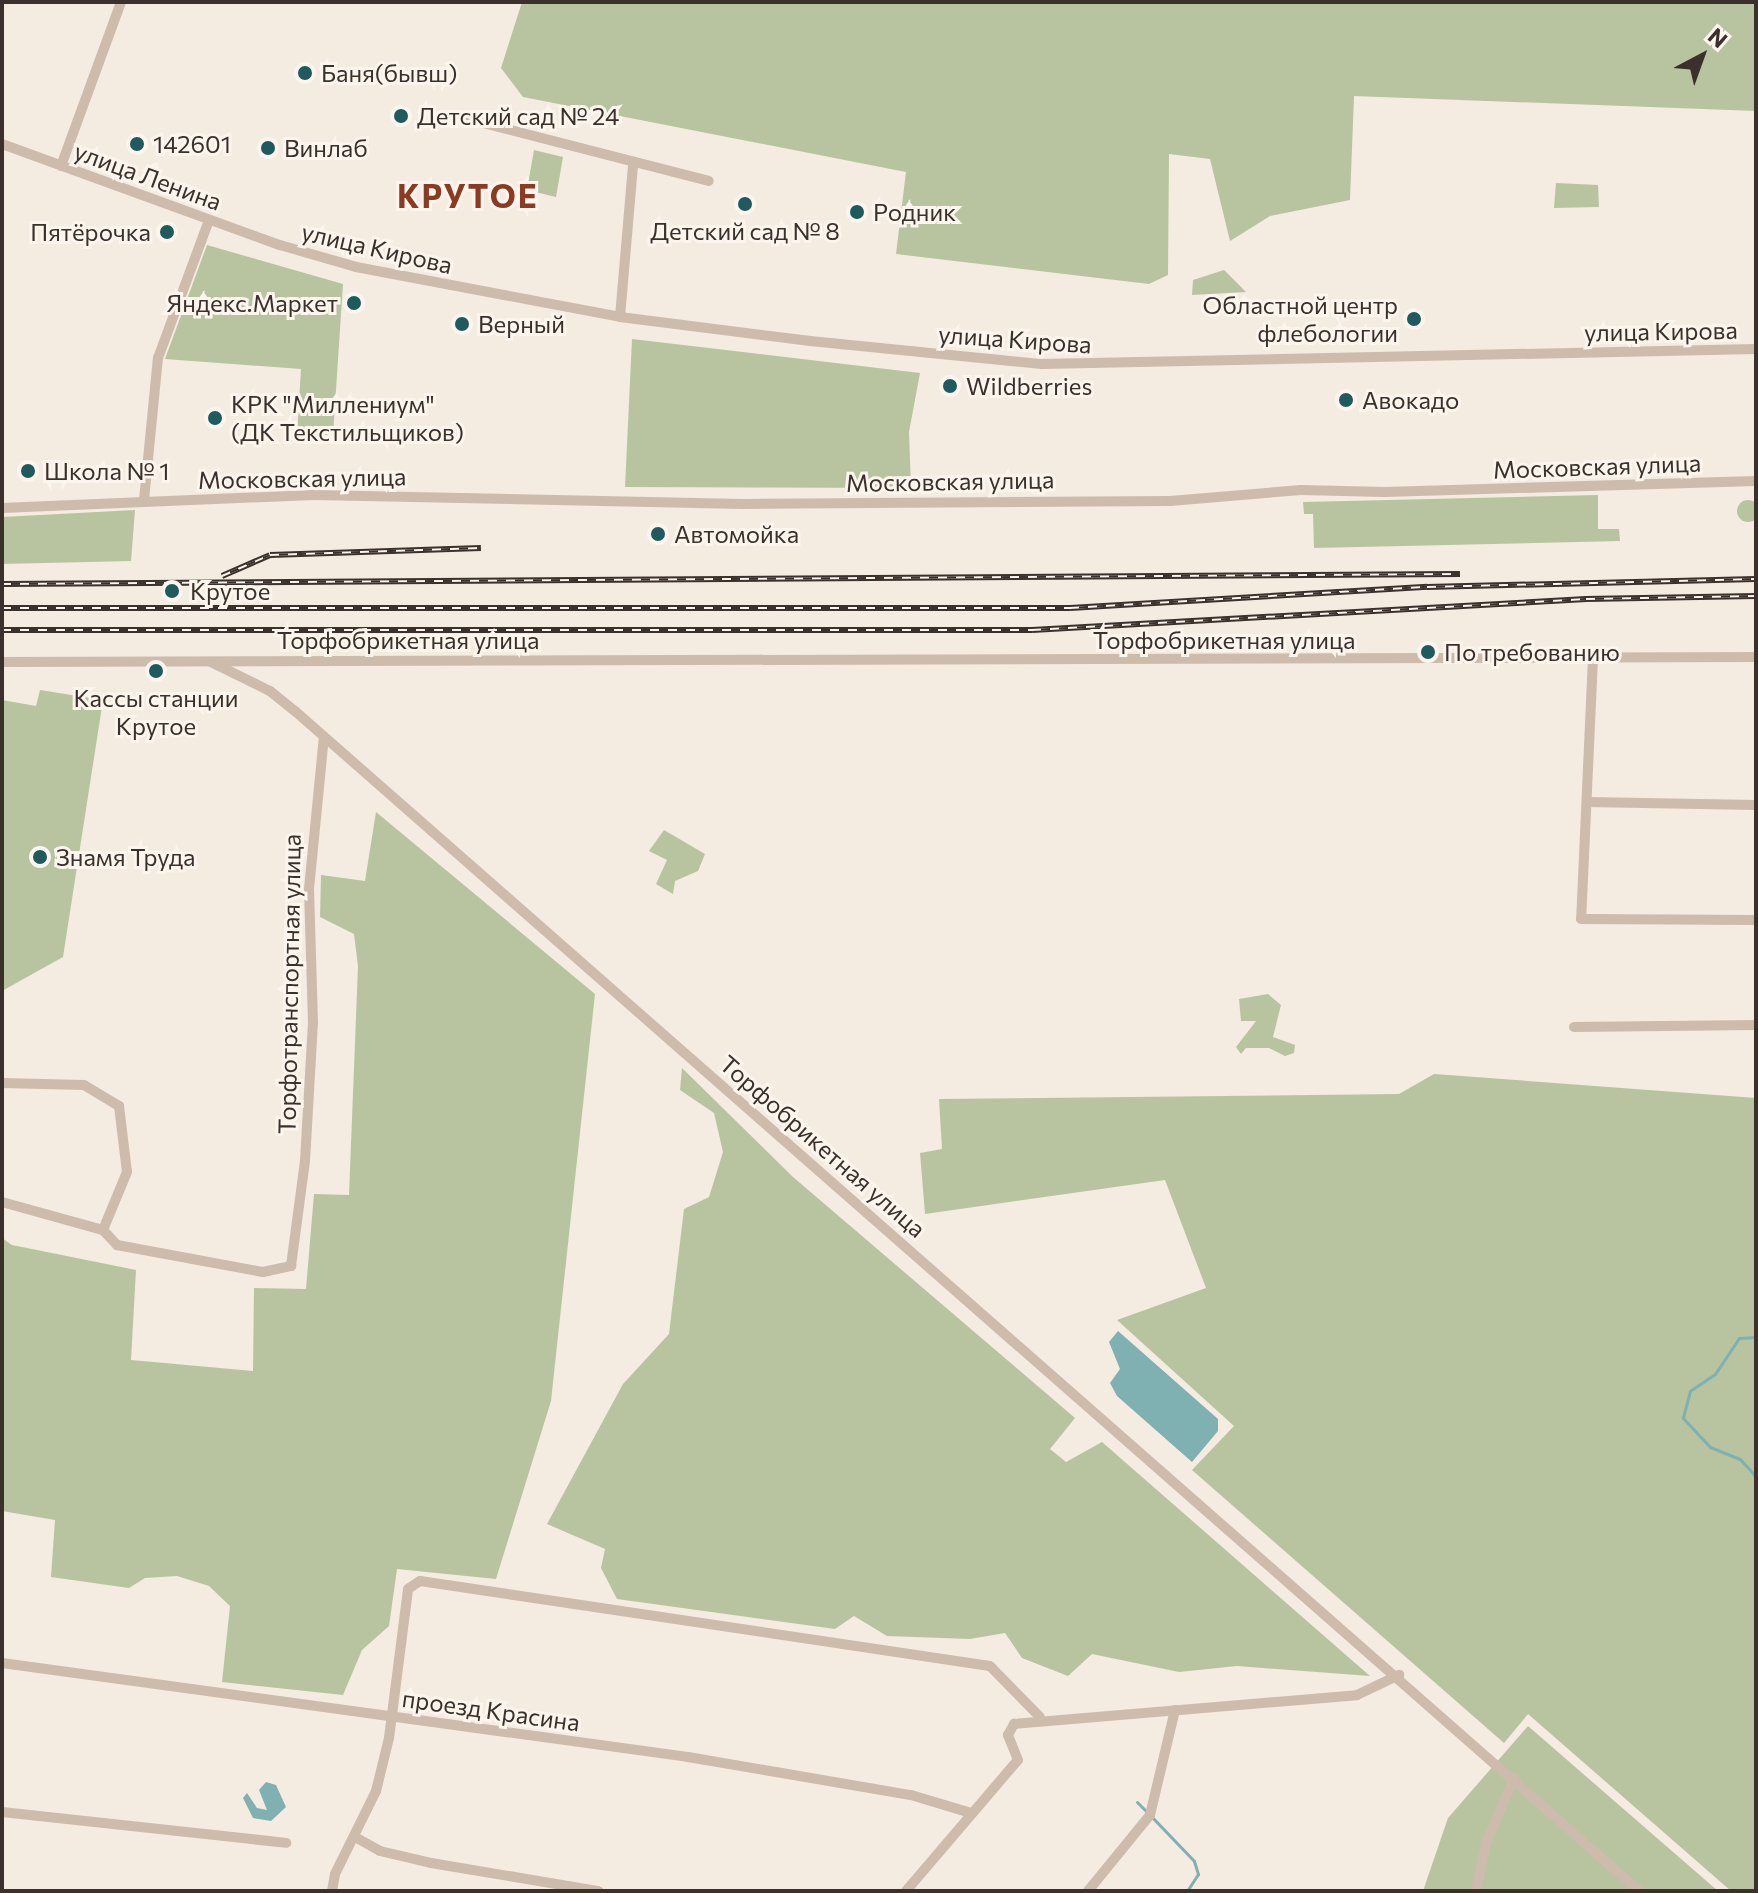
<!DOCTYPE html>
<meta charset="utf-8">
<style>
body{margin:0}
#map{position:relative;width:1758px;height:1893px;overflow:hidden;background:#f4ebe1;font-family:Commissioner,sans-serif}
div>[style]{position:absolute}
.green>*{inset:0;background:#b8c4a0}
.round{border-radius:50%}
.water>*{inset:0;background:#7fb0b2}
.stream>*{height:3px;margin:-1.5px;padding:0 1.5px;transform-origin:1.5px;border-radius:1.5px;background:#7fb0b2}
.minor>*{height:10px;margin:-5px;padding:0 5px;transform-origin:5px;border-radius:5px;background:#cdbbac}
.rail>*{height:6px;margin-top:-3px;transform-origin:0;background:repeating-linear-gradient(90deg,#fbf5ee 0 9px,#3b302b 0 18px);box-sizing:border-box;border-block:2px solid #3b302b}
.dots>*{width:22px;height:22px;translate:-50% -50%;box-sizing:border-box;border:4px solid #fbf5ee;border-radius:50%}
span{translate:-50% -50%;white-space:nowrap;text-align:center;line-height:1.15;-webkit-text-stroke:6px #fbf5ee;paint-order:stroke}
.poi-label{font-size:24px;color:#3b302b}
.left{translate:0 -50%;text-align:left}
.right{translate:-100% -50%;text-align:right}
.street-label{font-size:24px;color:#3b302b}
.district-label{font-size:32px;color:#8c3b22;font-weight:700;letter-spacing:2px}
.frame{position:absolute;inset:0;border:4px solid #3b302b;pointer-events:none}
.north{position:absolute;left:1662px;top:16px;width:80px;height:80px;-webkit-text-stroke:6px #fbf5ee;paint-order:stroke;rotate:41deg;font-size:22px;font-weight:700;line-height:32px;text-align:center;color:#3b302b}
.north::after{content:'';display:block;margin:auto;width:28px;height:36px;background:#3b302b;clip-path:polygon(50% 0,100% 100%,50% 72%,0 100%)}
</style>
<div id="map">
<div class="green">
<i style="clip-path:polygon(522px 2px,1756px 2px,1756px 111px,1354px 96px,1350px 200px,1270px 216px,1230px 241px,1210px 159px,1169px 154px,1168px 275px,1149px 284px,896px 254px,906px 172px,523px 97px,501px 68px)"></i>
<i style="clip-path:polygon(534px 150px,563px 157px,556px 197px,527px 190px)"></i>
<i style="clip-path:polygon(1556px 183px,1598px 185px,1599px 207px,1554px 208px)"></i>
<i style="clip-path:polygon(207px 245px,343px 284px,333px 435px,297px 434px,301px 369px,165px 359px)"></i>
<i style="clip-path:polygon(1224px 270px,1246px 292px,1192px 295px,1193px 280px)"></i>
<i style="clip-path:polygon(632px 339px,920px 373px,909px 432px,911px 488px,625px 487px)"></i>
<i style="clip-path:polygon(1598px 495px,1598px 529px,1619px 529px,1620px 541px,1314px 548px,1313px 514px,1304px 514px,1303px 502px)"></i>
<i class="round" style="left:1737px;top:500px;width:22px;height:22px"></i>
<i style="clip-path:polygon(135px 510px,131px 561px,2px 564px,2px 517px)"></i>
<i style="clip-path:polygon(40px 690px,103px 700px,63px 957px,2px 991px,2px 700px,36px 706px)"></i>
<i style="clip-path:polygon(376px 812px,595px 994px,551px 1401px,496px 1579px,397px 1569px,389px 1626px,362px 1650px,343px 1695px,222px 1682px,230px 1606px,209px 1586px,177px 1576px,145px 1578px,129px 1588px,51px 1577px,55px 1520px,2px 1511px,2px 1238px,12px 1245px,136px 1270px,131px 1360px,253px 1371px,254px 1288px,306px 1289px,314px 1194px,349px 1195px,358px 966px,354px 934px,320px 917px,321px 875px,365px 881px)"></i>
<i style="clip-path:polygon(664px 830px,705px 854px,698px 871px,675px 881px,673px 894px,656px 884px,667px 860px,649px 851px)"></i>
<i style="clip-path:polygon(1268px 994px,1281px 1005px,1273px 1037px,1295px 1045px,1294px 1053px,1285px 1056px,1269px 1048px,1246px 1048px,1241px 1054px,1236px 1047px,1256px 1021px,1241px 1021px,1239px 999px)"></i>
<i style="clip-path:polygon(682px 1068px,793px 1177px,1075px 1418px,1050px 1449px,1066px 1462px,1102px 1442px,1370px 1676px,1237px 1666px,1179px 1672px,1092px 1654px,1068px 1676px,1022px 1658px,1005px 1633px,970px 1639px,887px 1636px,854px 1616px,835px 1629px,617px 1599px,601px 1568px,605px 1549px,547px 1524px,623px 1384px,669px 1334px,684px 1209px,709px 1197px,723px 1152px,714px 1113px,680px 1090px)"></i>
<i style="clip-path:polygon(1434px 1074px,1756px 1098px,1756px 1891px,1731px 1891px,1528px 1714px,1504px 1743px,1192px 1470px,1234px 1426px,1117px 1320px,1206px 1288px,1165px 1180px,925px 1214px,920px 1153px,942px 1149px,939px 1099px,1399px 1094px)"></i>
<i style="clip-path:polygon(1528px 1726px,1718px 1891px,1423px 1891px,1448px 1818px)"></i>
</div>
<div class="water">
<i style="clip-path:polygon(1118px 1331px,1218px 1419px,1218px 1431px,1192px 1462px,1117px 1396px,1110px 1383px,1120px 1369px,1109px 1342px)"></i>
<i style="clip-path:polygon(266px 1782px,276px 1785px,286px 1807px,271px 1821px,253px 1818px,243px 1798px,247px 1793px,257px 1808px,267px 1810px,259px 1790px)"></i>
</div>
<div class="stream">
<i style="left:1756px;top:1337px;width:17px;rotate:177deg"></i>
<i style="left:1739px;top:1338px;width:43px;rotate:123.7deg"></i>
<i style="left:1715px;top:1374px;width:30px;rotate:146deg"></i>
<i style="left:1690px;top:1391px;width:28px;rotate:105deg"></i>
<i style="left:1683px;top:1418px;width:40px;rotate:47deg"></i>
<i style="left:1710px;top:1447px;width:32px;rotate:22deg"></i>
<i style="left:1740px;top:1459px;width:24px;rotate:48deg"></i>
<i style="left:1137px;top:1802px;width:13px;rotate:45deg"></i>
<i style="left:1151px;top:1816px;width:62px;rotate:46.3deg"></i>
<i style="left:1194px;top:1861px;width:14px;rotate:73deg"></i>
<i style="left:1198px;top:1874px;width:20px;rotate:123deg"></i>
</div>
<div class="minor">
<i style="left:452px;top:115px;width:265px;rotate:14.4deg"></i>
<i style="left:2px;top:144px;width:296px;rotate:20deg"></i>
<i style="left:280px;top:245px;width:79px;rotate:16.1deg"></i>
<i style="left:356px;top:267px;width:269px;rotate:10.7deg"></i>
<i style="left:620px;top:317px;width:192px;rotate:7.2deg"></i>
<i style="left:810px;top:341px;width:233px;rotate:5.7deg"></i>
<i style="left:1042px;top:364px;width:714px;rotate:-1.2deg"></i>
<i style="left:61px;top:166px;width:175px;rotate:-69.9deg"></i>
<i style="left:620px;top:317px;width:154px;rotate:-85.1deg"></i>
<i style="left:144px;top:500px;width:143px;rotate:-84.4deg"></i>
<i style="left:158px;top:358px;width:147px;rotate:-69.7deg"></i>
<i style="left:2px;top:508px;width:312px;rotate:-2.4deg"></i>
<i style="left:314px;top:495px;width:429px;rotate:1.2deg"></i>
<i style="left:743px;top:504px;width:427px;rotate:-0.4deg"></i>
<i style="left:1170px;top:501px;width:131px;rotate:-4.8deg"></i>
<i style="left:1301px;top:490px;width:84px;rotate:1.4deg"></i>
<i style="left:1385px;top:492px;width:371px;rotate:-1.7deg"></i>
<i style="left:1593px;top:658px;width:261px;rotate:92.6deg"></i>
<i style="left:1581px;top:919px;width:175px;rotate:0.3deg"></i>
<i style="left:2px;top:662px;width:1754px;rotate:-0.16deg"></i>
<i style="left:211px;top:662px;width:66px;rotate:26.2deg"></i>
<i style="left:270px;top:691px;width:32px;rotate:39deg"></i>
<i style="left:295px;top:711px;width:1789px;rotate:41.28deg"></i>
<i style="left:1587px;top:802px;width:169px;rotate:1deg"></i>
<i style="left:1574px;top:1027px;width:182px;rotate:-0.6deg"></i>
<i style="left:2px;top:1083px;width:82px;rotate:1.4deg"></i>
<i style="left:84px;top:1085px;width:41px;rotate:31deg"></i>
<i style="left:119px;top:1106px;width:66px;rotate:83.1deg"></i>
<i style="left:127px;top:1172px;width:63px;rotate:112.5deg"></i>
<i style="left:2px;top:1202px;width:105px;rotate:15.5deg"></i>
<i style="left:103px;top:1230px;width:21px;rotate:47deg"></i>
<i style="left:117px;top:1245px;width:148px;rotate:10.5deg"></i>
<i style="left:263px;top:1272px;width:29px;rotate:-12deg"></i>
<i style="left:291px;top:1266px;width:106px;rotate:-82.4deg"></i>
<i style="left:305px;top:1161px;width:138px;rotate:-86.7deg"></i>
<i style="left:313px;top:1023px;width:134px;rotate:-91.7deg"></i>
<i style="left:309px;top:889px;width:153px;rotate:-84.4deg"></i>
<i style="left:2px;top:1663px;width:692px;rotate:7.8deg"></i>
<i style="left:688px;top:1757px;width:226px;rotate:9.7deg"></i>
<i style="left:911px;top:1795px;width:63px;rotate:16.7deg"></i>
<i style="left:2px;top:1812px;width:286px;rotate:6.2deg"></i>
<i style="left:355px;top:1837px;width:29px;rotate:29deg"></i>
<i style="left:380px;top:1851px;width:52px;rotate:13.2deg"></i>
<i style="left:431px;top:1863px;width:170px;rotate:9.5deg"></i>
<i style="left:332px;top:1891px;width:17px;rotate:-80deg"></i>
<i style="left:335px;top:1874px;width:93px;rotate:-63.7deg"></i>
<i style="left:376px;top:1791px;width:55px;rotate:-76.2deg"></i>
<i style="left:389px;top:1738px;width:150px;rotate:-82.7deg"></i>
<i style="left:408px;top:1589px;width:14px;rotate:-34deg"></i>
<i style="left:420px;top:1581px;width:576px;rotate:8.48deg"></i>
<i style="left:990px;top:1666px;width:71px;rotate:45.6deg"></i>
<i style="left:906px;top:1891px;width:172px;rotate:-49.5deg"></i>
<i style="left:1018px;top:1760px;width:27px;rotate:-112deg"></i>
<i style="left:1008px;top:1735px;width:13px;rotate:-61deg"></i>
<i style="left:1014px;top:1724px;width:344px;rotate:-4.8deg"></i>
<i style="left:1357px;top:1695px;width:47px;rotate:-25.5deg"></i>
<i style="left:1088px;top:1891px;width:98px;rotate:-50.8deg"></i>
<i style="left:1150px;top:1815px;width:108px;rotate:-76.6deg"></i>
<i style="left:1476px;top:1891px;width:49px;rotate:-78.2deg"></i>
<i style="left:1486px;top:1843px;width:71px;rotate:-66.7deg"></i>
</div>
<div class="rail">
<i style="left:222px;top:576px;width:52px;rotate:-23.6deg"></i>
<i style="left:270px;top:555px;width:211px;rotate:-1.9deg"></i>
<i style="left:2px;top:584px;width:1458px;rotate:-0.39deg"></i>
<i style="left:2px;top:608px;width:1068px"></i>
<i style="left:1070px;top:608px;width:358px;rotate:-3.4deg"></i>
<i style="left:1427px;top:587px;width:329px;rotate:-1.4deg"></i>
<i style="left:2px;top:630px;width:1030px"></i>
<i style="left:1032px;top:630px;width:555px;rotate:-3.2deg"></i>
<i style="left:1586px;top:599px;width:170px;rotate:-1deg"></i>
</div>
<div class="dots">
<i style="left:305px;top:73px;background:#1f5a5e"></i>
<i style="left:401px;top:116px;background:#1f5a5e"></i>
<i style="left:137px;top:144px;background:#1f5a5e"></i>
<i style="left:268px;top:148px;background:#1f5a5e"></i>
<i style="left:745px;top:204px;background:#1f5a5e"></i>
<i style="left:857px;top:212px;background:#1f5a5e"></i>
<i style="left:167px;top:232px;background:#1f5a5e"></i>
<i style="left:354px;top:303px;background:#1f5a5e"></i>
<i style="left:1414px;top:319px;background:#1f5a5e"></i>
<i style="left:462px;top:324px;background:#1f5a5e"></i>
<i style="left:950px;top:386px;background:#1f5a5e"></i>
<i style="left:1346px;top:400px;background:#1f5a5e"></i>
<i style="left:215px;top:418px;background:#1f5a5e"></i>
<i style="left:28px;top:471px;background:#1f5a5e"></i>
<i style="left:658px;top:534px;background:#1f5a5e"></i>
<i style="left:172px;top:591px;background:#1f5a5e"></i>
<i style="left:1428px;top:652px;background:#1f5a5e"></i>
<i style="left:156px;top:671px;background:#1f5a5e"></i>
<i style="left:40px;top:857px;background:#1f5a5e"></i>
</div>
<div class="poi-label">
<span class="left" style="left:321px;top:73px">Баня(бывш)</span>
<span class="left" style="left:417px;top:116px">Детский сад № 24</span>
<span class="left" style="left:153px;top:144px">142601</span>
<span class="left" style="left:284px;top:148px">Винлаб</span>
<span class="left" style="left:873px;top:212px">Родник</span>
<span style="left:745px;top:231px">Детский сад № 8</span>
<span class="right" style="left:151px;top:232px">Пятёрочка</span>
<span class="right" style="left:338px;top:303px">Яндекс.Маркет</span>
<span class="right" style="left:1398px;top:319px">Областной центр<br>флебологии</span>
<span class="left" style="left:478px;top:324px">Верный</span>
<span class="left" style="left:966px;top:386px">Wildberries</span>
<span class="left" style="left:1362px;top:400px">Авокадо</span>
<span class="left" style="left:231px;top:418px">КРК "Миллениум"<br>(ДК Текстильщиков)</span>
<span class="left" style="left:44px;top:471px">Школа № 1</span>
<span class="left" style="left:674px;top:534px">Автомойка</span>
<span class="left" style="left:190px;top:591px">Крутое</span>
<span class="left" style="left:1444px;top:652px">По требованию</span>
<span style="left:156px;top:712px">Кассы станции<br>Крутое</span>
<span class="left" style="left:56px;top:857px">Знамя Труда</span>
</div>
<div class="street-label">
<span style="left:148px;top:176px;rotate:20deg">улица Ленина</span>
<span style="left:377px;top:248px;rotate:13deg">улица Кирова</span>
<span style="left:1661px;top:331px;rotate:-1deg">улица Кирова</span>
<span style="left:1015px;top:339px;rotate:4deg">улица Кирова</span>
<span style="left:1597px;top:466px;rotate:-2deg">Московская улица</span>
<span style="left:302px;top:478px;rotate:-1deg">Московская улица</span>
<span style="left:950px;top:481px;rotate:-1deg">Московская улица</span>
<span style="left:408px;top:640px">Торфобрикетная улица</span>
<span style="left:1224px;top:640px">Торфобрикетная улица</span>
<span style="left:289px;top:984px;rotate:-89deg">Торфотранспортная улица</span>
<span style="left:823px;top:1146px;rotate:41deg">Торфобрикетная улица</span>
<span style="left:491px;top:1710px;rotate:8deg">проезд Красина</span>
</div>
<div class="district-label">
<span style="left:468px;top:195px">КРУТОЕ</span>
</div>
<div class="frame"></div>
<div class="north">N</div>
</div>
